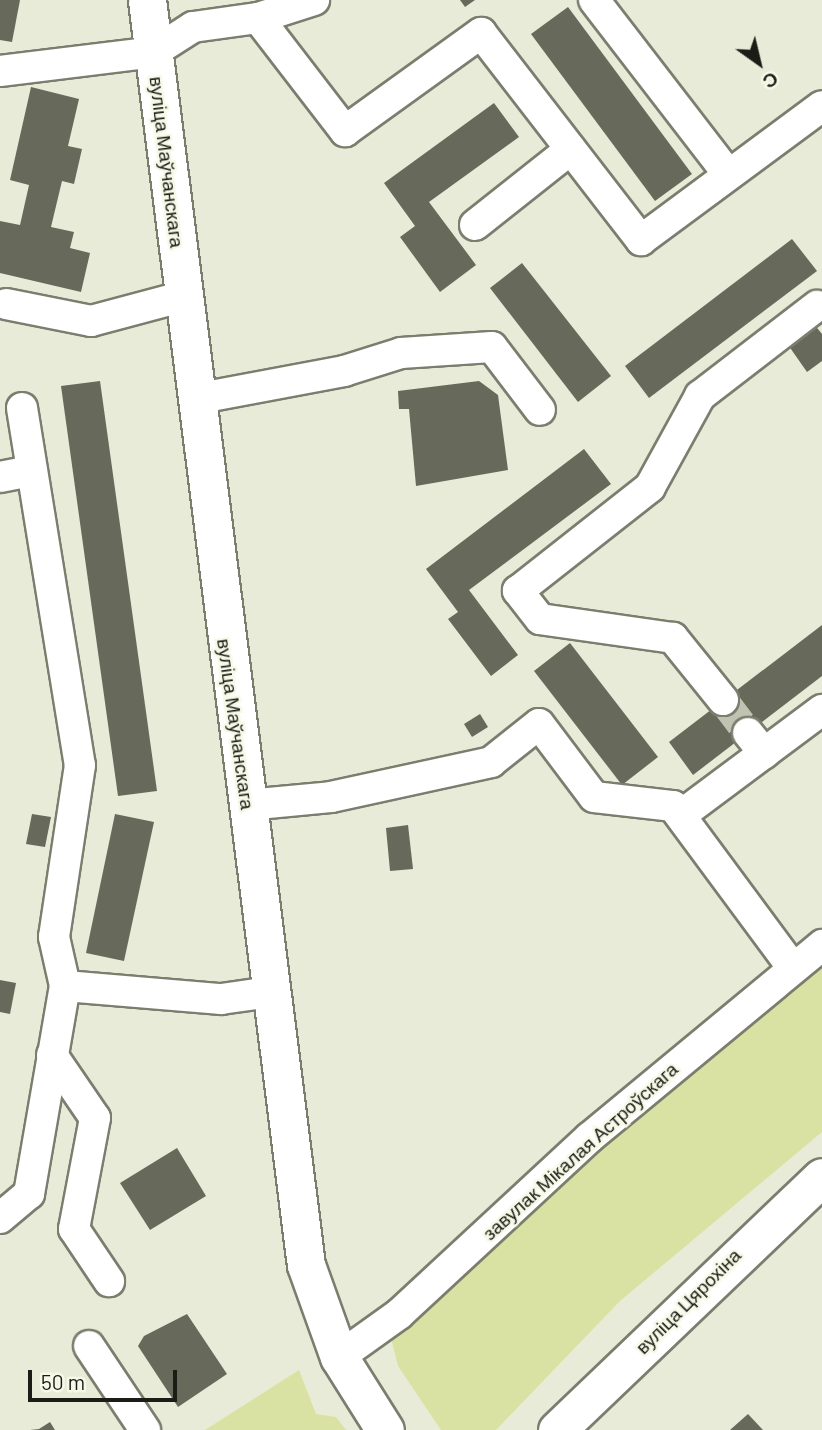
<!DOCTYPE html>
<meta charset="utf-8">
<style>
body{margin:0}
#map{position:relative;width:822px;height:1430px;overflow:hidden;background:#e9ebd9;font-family:Barlow,sans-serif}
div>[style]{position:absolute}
.green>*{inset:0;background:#dae2a3}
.building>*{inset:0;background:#676a5a}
.minor-tunnel>*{height:30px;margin-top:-15px;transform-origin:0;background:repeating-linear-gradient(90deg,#c0c2b2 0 30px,transparent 0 45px)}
.roads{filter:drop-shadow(2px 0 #7b7e6e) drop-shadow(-2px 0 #7b7e6e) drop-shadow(0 2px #7b7e6e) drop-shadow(0 -2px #7b7e6e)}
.minor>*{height:30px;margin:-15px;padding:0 15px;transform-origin:15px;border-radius:15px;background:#fff}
.major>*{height:37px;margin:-18.5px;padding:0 18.5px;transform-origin:18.5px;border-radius:18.5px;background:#fff}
span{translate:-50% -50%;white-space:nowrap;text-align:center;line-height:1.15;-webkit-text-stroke:5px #f6f9e7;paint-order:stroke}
.street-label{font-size:19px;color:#1b1c16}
.north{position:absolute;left:724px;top:28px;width:70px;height:70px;-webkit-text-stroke:5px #f6f9e7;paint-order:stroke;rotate:146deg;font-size:19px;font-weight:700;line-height:28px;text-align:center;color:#1b1c16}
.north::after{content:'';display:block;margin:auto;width:24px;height:32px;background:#1b1c16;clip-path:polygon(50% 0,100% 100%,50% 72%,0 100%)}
.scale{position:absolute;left:28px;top:1370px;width:149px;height:32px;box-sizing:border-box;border:4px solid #1b1c16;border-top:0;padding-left:9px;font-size:21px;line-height:24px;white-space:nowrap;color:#1b1c16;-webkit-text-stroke:5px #f6f9e7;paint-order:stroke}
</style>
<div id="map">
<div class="green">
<i style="clip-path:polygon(822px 956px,822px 1132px,620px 1301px,496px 1430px,441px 1430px,398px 1366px,391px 1338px,709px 1040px)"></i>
<i style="clip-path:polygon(299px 1370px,316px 1414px,336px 1417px,346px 1430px,205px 1430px)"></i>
</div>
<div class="building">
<i style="clip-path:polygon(0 0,20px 0,12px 42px,0 40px)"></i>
<i style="clip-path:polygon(460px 0,475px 0,465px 7px)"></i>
<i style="clip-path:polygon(568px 7px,692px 174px,655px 201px,531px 34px)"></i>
<i style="clip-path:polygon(31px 87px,79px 99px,68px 146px,82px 149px,74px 184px,62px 181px,51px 227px,74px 232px,70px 248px,90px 253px,81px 292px,0 273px,0 221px,20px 225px,29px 185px,10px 180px)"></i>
<i style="clip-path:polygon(494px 103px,519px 137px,429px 202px,476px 265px,440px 292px,400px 237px,415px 226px,384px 183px)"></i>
<i style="clip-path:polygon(792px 239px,817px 271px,649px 398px,625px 366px)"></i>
<i style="clip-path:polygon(522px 263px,611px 376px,578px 402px,490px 288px)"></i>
<i style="clip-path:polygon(813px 323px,822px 334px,822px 361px,807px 372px,786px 342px)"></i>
<i style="clip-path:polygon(100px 381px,157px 791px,118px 796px,61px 386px)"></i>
<i style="clip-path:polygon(479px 381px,498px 395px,508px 470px,416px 486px,409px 409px,399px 409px,398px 391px)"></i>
<i style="clip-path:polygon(584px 449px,611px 484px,469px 590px,518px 655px,491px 676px,448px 619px,458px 612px,426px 569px)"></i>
<i style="clip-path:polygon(822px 625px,822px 676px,693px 775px,669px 742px)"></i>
<i style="clip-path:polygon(570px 643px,658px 757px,622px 785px,534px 671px)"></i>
<i style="clip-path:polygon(480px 714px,488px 727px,472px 737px,464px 724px)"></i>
<i style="clip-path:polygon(32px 814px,51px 817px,45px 847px,26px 844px)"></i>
<i style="clip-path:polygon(115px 814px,154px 822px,124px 961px,86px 953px)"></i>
<i style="clip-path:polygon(408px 825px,413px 869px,390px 871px,386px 828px)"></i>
<i style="clip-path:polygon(0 980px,16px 983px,10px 1014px,0 1012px)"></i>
<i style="clip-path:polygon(177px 1148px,206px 1196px,150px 1230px,120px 1183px)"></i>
<i style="clip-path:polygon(187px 1314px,227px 1374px,178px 1407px,138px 1346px,144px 1336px)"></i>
<i style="clip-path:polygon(748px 1414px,763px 1430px,730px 1430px)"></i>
<i style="clip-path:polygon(50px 1422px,55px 1430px,30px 1430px,39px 1429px)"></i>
</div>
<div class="minor-tunnel">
<i style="left:723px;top:700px;width:41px;rotate:52.9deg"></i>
</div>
<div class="roads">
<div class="minor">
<i style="left:594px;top:0;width:220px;rotate:52.4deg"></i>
<i style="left:258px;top:18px;width:143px;rotate:52.4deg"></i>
<i style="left:345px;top:131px;width:168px;rotate:-35.8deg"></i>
<i style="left:481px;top:33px;width:262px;rotate:52.3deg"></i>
<i style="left:641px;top:240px;width:225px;rotate:-36.5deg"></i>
<i style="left:0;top:71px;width:155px;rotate:-7deg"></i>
<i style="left:154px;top:52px;width:46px;rotate:-32.7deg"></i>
<i style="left:193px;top:27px;width:66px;rotate:-7.9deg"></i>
<i style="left:258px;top:18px;width:59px;rotate:-17.8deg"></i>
<i style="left:475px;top:225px;width:122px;rotate:-38.4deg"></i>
<i style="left:6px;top:304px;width:87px;rotate:11.3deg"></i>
<i style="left:91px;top:321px;width:96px;rotate:-15deg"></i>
<i style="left:195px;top:399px;width:152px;rotate:-10.6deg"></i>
<i style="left:344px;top:371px;width:60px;rotate:-17.5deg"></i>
<i style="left:401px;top:353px;width:91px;rotate:-3.8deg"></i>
<i style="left:492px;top:347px;width:79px;rotate:52.7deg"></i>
<i style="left:22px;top:408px;width:362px;rotate:80.8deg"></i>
<i style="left:80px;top:765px;width:174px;rotate:98.6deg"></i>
<i style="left:54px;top:937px;width:50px;rotate:77.3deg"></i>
<i style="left:65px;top:986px;width:157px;rotate:4.8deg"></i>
<i style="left:221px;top:999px;width:49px;rotate:-8.1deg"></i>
<i style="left:0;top:477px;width:32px;rotate:-11deg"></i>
<i style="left:723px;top:700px;width:80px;rotate:-128.9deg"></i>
<i style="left:673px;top:638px;width:134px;rotate:-171.9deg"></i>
<i style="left:540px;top:619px;width:36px;rotate:-128deg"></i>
<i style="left:518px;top:591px;width:168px;rotate:-38.2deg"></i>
<i style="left:650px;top:487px;width:104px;rotate:-61.2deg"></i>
<i style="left:700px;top:396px;width:148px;rotate:-37.6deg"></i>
<i style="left:748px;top:733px;width:26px;rotate:51deg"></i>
<i style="left:247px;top:805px;width:84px;rotate:-5.4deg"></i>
<i style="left:331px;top:797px;width:164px;rotate:-12.3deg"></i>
<i style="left:491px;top:762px;width:61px;rotate:-38.4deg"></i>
<i style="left:539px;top:724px;width:91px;rotate:53deg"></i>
<i style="left:594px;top:797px;width:80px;rotate:6.5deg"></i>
<i style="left:673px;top:806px;width:200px;rotate:53.5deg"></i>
<i style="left:681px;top:815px;width:176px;rotate:-36.7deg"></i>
<i style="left:52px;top:1055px;width:76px;rotate:55.7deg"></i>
<i style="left:95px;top:1118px;width:113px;rotate:100.7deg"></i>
<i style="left:74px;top:1229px;width:63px;rotate:56.1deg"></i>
<i style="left:0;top:1218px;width:38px;rotate:-40deg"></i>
<i style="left:29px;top:1194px;width:211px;rotate:-80.2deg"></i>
<i style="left:89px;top:1346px;width:101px;rotate:56.3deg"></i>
<i style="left:339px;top:1357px;width:74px;rotate:-35.6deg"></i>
<i style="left:399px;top:1314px;width:259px;rotate:-42.8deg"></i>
<i style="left:589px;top:1138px;width:303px;rotate:-39.6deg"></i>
</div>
<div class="major">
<i style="left:147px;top:0;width:1275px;rotate:82.84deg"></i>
<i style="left:306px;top:1265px;width:98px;rotate:70.3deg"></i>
<i style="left:339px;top:1357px;width:86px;rotate:57.8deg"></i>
<i style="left:557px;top:1430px;width:366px;rotate:-43.7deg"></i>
</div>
</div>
<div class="street-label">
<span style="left:167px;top:162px;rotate:83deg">вуліца Маўчанскага</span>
<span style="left:236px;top:724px;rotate:82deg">вуліца Маўчанскага</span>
<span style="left:580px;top:1151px;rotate:-42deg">завулак Мікалая Астроўскага</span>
<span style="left:688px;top:1301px;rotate:-45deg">вуліца Цярохіна</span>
</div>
<div class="north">С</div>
<div class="scale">50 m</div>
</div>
